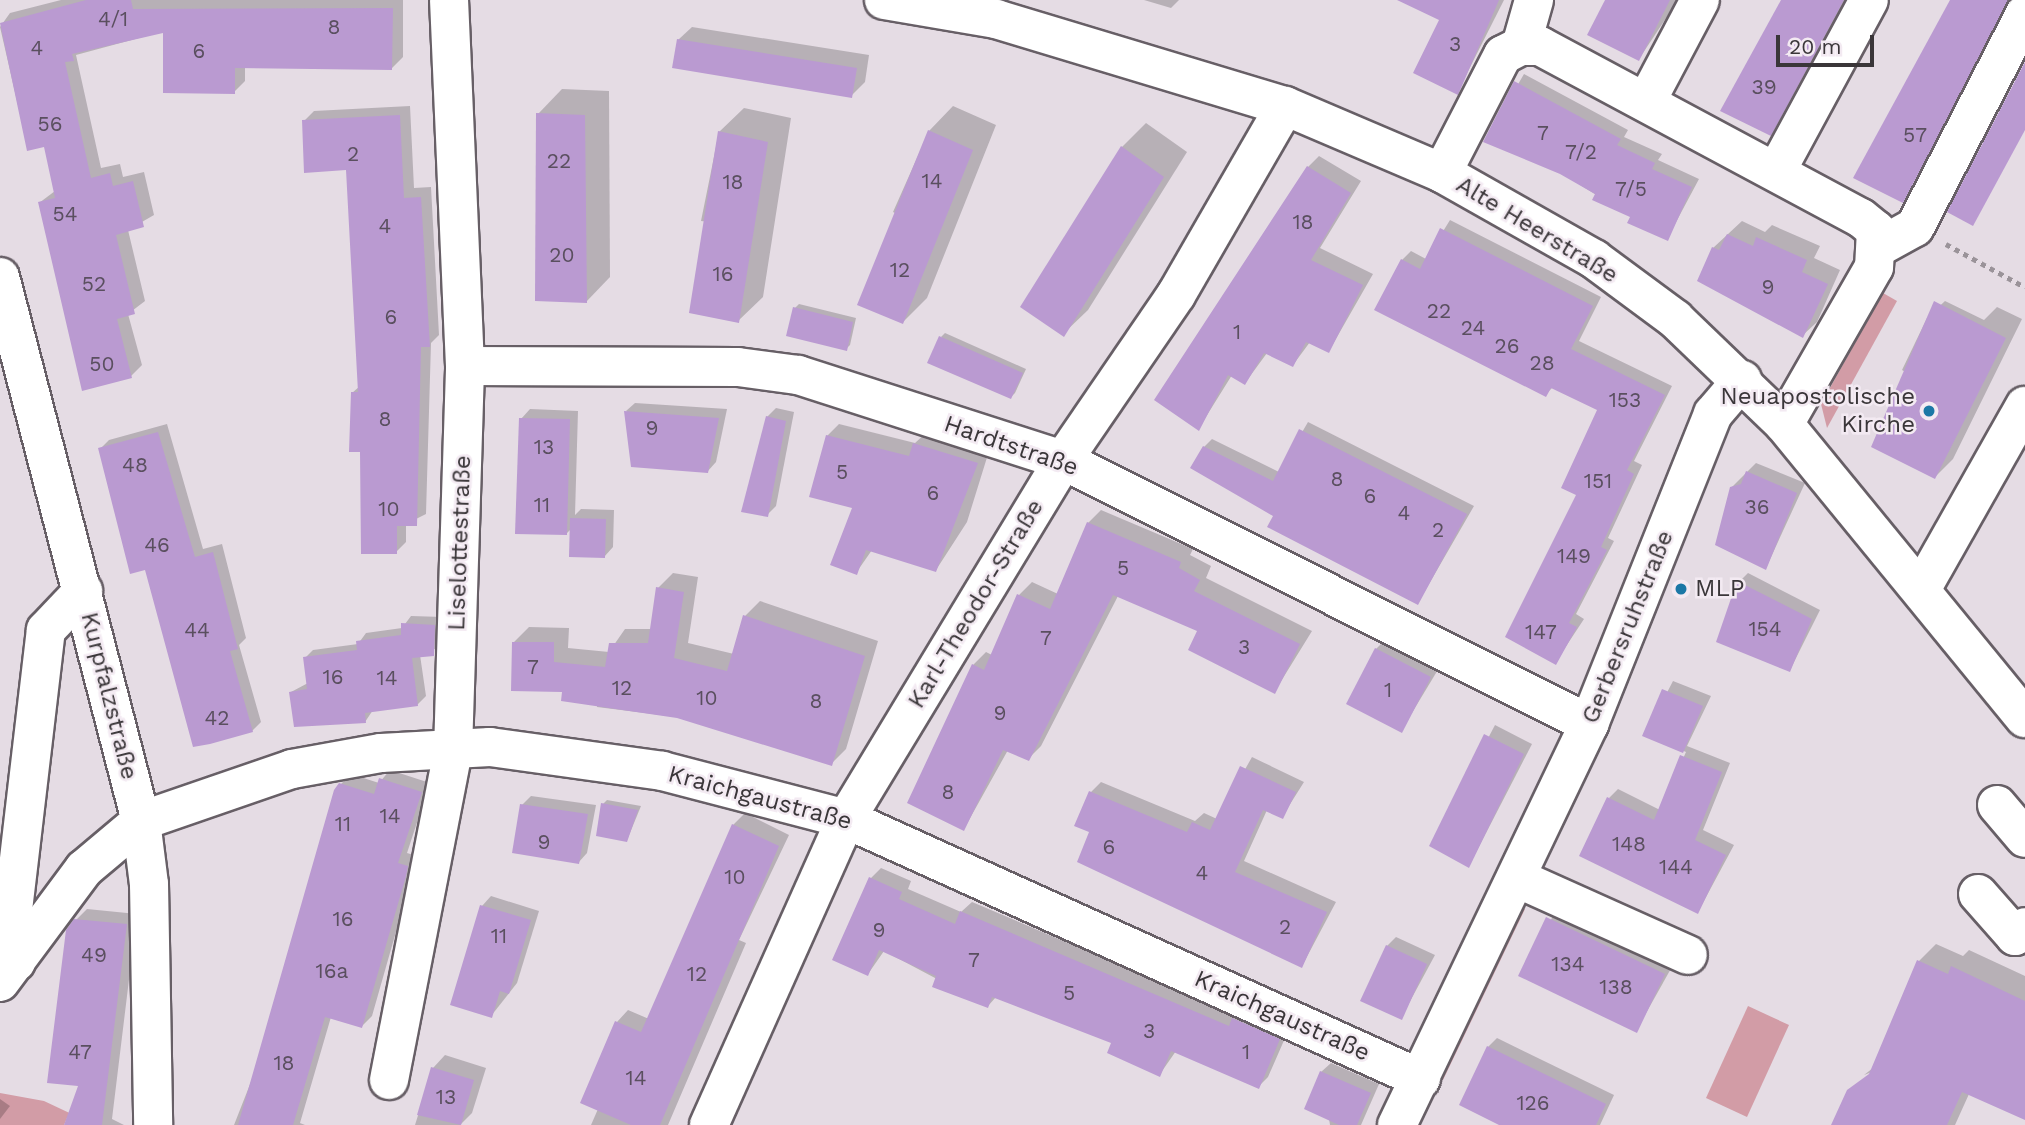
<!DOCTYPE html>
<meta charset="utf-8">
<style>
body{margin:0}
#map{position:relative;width:2025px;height:1125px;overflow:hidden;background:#e5dce4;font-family:"Work Sans",sans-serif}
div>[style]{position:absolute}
.green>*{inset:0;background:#d29ca6}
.shadow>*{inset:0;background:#0003}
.building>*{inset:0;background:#ba9ad1}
.path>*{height:4.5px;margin-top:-2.25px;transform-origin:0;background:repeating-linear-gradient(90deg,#9a9399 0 5px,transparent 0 10px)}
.roads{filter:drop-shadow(2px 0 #675f66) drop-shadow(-2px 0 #675f66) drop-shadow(0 2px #675f66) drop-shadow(0 -2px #675f66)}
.minor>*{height:38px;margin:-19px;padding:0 19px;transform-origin:19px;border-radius:19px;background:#fff}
.dots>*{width:19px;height:19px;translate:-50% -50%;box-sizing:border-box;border:4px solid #f3eaf2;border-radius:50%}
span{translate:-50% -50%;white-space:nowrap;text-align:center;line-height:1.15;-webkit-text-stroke:5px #f3eaf2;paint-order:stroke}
.number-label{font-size:21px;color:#5a4f5f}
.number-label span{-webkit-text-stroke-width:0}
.street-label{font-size:24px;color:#3a3639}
.poi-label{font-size:24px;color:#3a3639}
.right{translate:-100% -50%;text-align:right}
.left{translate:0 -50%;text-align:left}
.scale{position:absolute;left:1776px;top:35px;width:98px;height:32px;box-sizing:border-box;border:4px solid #3a3639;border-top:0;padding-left:9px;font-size:21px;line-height:24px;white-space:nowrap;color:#3a3639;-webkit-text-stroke:5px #f3eaf2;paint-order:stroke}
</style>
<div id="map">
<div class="green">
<i style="clip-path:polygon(1883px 293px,1897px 301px,1827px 428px,1821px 404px)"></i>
<i style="clip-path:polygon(1521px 908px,1525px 909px,1443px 1080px,1439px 1078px)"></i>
<i style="clip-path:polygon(1748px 1006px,1789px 1025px,1747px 1117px,1706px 1098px)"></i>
<i style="clip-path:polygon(0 1093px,44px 1101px,95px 1125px,67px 1118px,64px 1125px,0 1125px)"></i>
</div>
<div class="shadow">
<i style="clip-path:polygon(61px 0,403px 0,403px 57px,392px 68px,245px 66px,245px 81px,234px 92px,165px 31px,76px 55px,101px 168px,120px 164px,123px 177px,144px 172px,154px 215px,128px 230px,145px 301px,128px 314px,142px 365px,131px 376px,39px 203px,55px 191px,45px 145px,28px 149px,0 27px,10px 13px)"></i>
<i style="clip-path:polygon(1144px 0,1179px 0,1171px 8px)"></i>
<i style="clip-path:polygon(1438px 0,1504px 0,1457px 93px,1441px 19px)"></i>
<i style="clip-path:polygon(1609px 0,1678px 0,1639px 59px)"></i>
<i style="clip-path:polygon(1788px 0,1846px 0,1770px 134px,1722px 111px)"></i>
<i style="clip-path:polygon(1952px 0,2015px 0,1902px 201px)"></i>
<i style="clip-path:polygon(692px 27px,869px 55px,865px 82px,851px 96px,678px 40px)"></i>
<i style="clip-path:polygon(1524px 74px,1628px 130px,1624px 137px,1662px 154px,1658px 160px,1699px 179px,1667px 239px,1561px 173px,1485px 141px)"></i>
<i style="clip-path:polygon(562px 89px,609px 91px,610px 277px,586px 302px,538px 114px)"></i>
<i style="clip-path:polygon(410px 106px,414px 188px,431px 187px,439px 335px,431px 343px,426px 514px,406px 524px,406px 542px,396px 552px,362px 450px,352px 393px,360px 386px,348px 169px,304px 121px,314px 111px)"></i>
<i style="clip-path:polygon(953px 106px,996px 125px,927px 298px,903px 322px,899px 215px,893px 212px,929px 131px)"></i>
<i style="clip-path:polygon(744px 108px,791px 118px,763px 297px,738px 321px,709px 222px,701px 221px,719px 132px)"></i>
<i style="clip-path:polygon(1146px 123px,1187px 152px,1088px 310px,1063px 334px,1122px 147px)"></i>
<i style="clip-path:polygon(1319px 156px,1361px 181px,1320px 248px,1373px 274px,1329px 351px,1310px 342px,1293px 365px,1267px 353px,1245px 383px,1232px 375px,1199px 428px,1308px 167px)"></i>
<i style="clip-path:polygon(1450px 220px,1601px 297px,1579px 341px,1672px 386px,1634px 461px,1642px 465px,1608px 538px,1614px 541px,1576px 614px,1584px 619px,1555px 663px,1578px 494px,1599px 410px,1553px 387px,1545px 395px,1402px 260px,1411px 251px,1426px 259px)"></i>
<i style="clip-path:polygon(1742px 221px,1765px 232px,1772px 225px,1820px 246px,1814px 258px,1840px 270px,1817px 322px,1803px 335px,1713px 248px)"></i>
<i style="clip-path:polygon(1945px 301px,1984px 320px,1997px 307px,2022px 319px,1953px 459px,1935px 477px,1909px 374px,1902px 370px,1927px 318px)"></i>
<i style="clip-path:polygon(799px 304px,856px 318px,850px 345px,846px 349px,795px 308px)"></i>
<i style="clip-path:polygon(945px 333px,1026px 369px,1015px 393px,1011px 397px,941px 337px)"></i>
<i style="clip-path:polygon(635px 403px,727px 409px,716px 462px,707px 472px,626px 411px)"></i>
<i style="clip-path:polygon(776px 408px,794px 412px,776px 506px,767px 515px,767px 417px)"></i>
<i style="clip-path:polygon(530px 409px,578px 411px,575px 515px,581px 509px,614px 510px,613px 547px,604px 557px,572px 528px,566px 534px,521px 419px)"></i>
<i style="clip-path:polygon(1308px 422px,1474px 506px,1418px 603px,1275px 515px,1204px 447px,1212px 439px,1279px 472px)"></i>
<i style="clip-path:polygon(167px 424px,203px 549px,222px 544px,246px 638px,239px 645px,261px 722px,252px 731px,100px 449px,109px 440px)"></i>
<i style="clip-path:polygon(839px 424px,915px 443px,927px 432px,989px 451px,967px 522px,936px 570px,872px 550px,856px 573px,854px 507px,827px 436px)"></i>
<i style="clip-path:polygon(1756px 463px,1805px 483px,1766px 568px,1732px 487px)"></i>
<i style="clip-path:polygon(1101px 510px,1193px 549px,1190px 555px,1211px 566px,1206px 578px,1312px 631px,1275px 691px,1199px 630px,1118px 596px,1041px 746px,1028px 759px,1008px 750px,964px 829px,973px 665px,986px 652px,992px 655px,1019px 595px,1032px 582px,1058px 594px,1088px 523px)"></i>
<i style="clip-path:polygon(673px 573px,698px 577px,688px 643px,734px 654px,745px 616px,760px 601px,878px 641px,846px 749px,831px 764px,677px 717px,597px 707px,597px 701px,563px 690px,514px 642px,529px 627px,569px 628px,568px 648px,609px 652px,625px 629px,652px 629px,658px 588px)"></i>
<i style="clip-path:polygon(1748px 573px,1820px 610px,1790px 670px,1739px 582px)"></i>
<i style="clip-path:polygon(411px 616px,443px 617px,442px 646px,420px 655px,426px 696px,417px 705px,373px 710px,365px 722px,291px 692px,308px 683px,305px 658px,313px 650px,358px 644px,366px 633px,402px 628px)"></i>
<i style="clip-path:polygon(1385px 640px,1439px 668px,1401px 731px,1376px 649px)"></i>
<i style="clip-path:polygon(1673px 681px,1711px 696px,1687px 746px,1730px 763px,1703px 830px,1734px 845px,1698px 912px,1609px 798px,1618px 789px,1660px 810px,1686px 752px,1645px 735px)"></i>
<i style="clip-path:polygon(1495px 725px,1532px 744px,1469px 866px,1432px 845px)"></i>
<i style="clip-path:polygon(1252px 757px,1304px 782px,1282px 817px,1267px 810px,1244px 861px,1336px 902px,1302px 966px,1091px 831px,1091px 792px,1101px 782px,1195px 821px,1204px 813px,1217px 819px)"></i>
<i style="clip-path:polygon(390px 770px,430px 783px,407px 853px,417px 856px,415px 865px,372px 1016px,362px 1026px,331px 1017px,300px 1123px,305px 1125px,234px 1125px,271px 1031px,341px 784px,351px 774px,379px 783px)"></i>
<i style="clip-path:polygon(531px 796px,596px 805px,587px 853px,578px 863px,522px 805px)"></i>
<i style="clip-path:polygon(607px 800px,641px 806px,627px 840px,603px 804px)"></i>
<i style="clip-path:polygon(745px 813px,789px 835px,739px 940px,746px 943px,668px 1125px,591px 1125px,598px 1109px,582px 1102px,617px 1022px,628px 1010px,649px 1019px,733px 825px)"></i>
<i style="clip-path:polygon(881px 868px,911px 881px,908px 889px,961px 912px,972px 902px,1237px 1015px,1289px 1029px,1268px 1077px,1258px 1087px,1176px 1051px,1160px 1074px,1114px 1043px,996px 997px,988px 1006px,884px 951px,868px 974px,871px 878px)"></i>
<i style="clip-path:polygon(491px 896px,539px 911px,517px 983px,491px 1016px,482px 906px)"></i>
<i style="clip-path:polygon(87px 909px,137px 914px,112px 1119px,124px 1125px,66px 1125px,80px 1085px,76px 920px)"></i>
<i style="clip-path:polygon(1557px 909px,1673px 965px,1636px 1031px,1520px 975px)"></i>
<i style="clip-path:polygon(1396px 937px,1435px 955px,1401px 1018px,1387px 946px)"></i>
<i style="clip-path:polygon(1936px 944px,1963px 956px,1969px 950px,2025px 976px,2025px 1118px,1969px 1094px,1955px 1125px,1833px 1125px,1848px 1091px,1877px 1070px,1864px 1075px,1873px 1068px,1919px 961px)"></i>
<i style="clip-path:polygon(1497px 1038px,1614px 1095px,1600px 1125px,1503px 1125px,1488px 1047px)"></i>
<i style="clip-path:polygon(445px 1055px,486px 1068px,472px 1113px,460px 1125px,415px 1125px,433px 1068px)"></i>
<i style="clip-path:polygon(1331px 1063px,1379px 1084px,1361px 1125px,1330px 1125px,1321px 1072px)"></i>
<i style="clip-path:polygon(0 1099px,10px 1106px,0 1119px)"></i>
</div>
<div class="building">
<i style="clip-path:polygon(86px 0,131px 0,133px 9px,393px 8px,392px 70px,235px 68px,235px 94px,163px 93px,163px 33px,72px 54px,74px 61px,65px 62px,91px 178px,110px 173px,113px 186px,133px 181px,144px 227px,116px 235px,135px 314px,117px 319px,132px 378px,82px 391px,38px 202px,55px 198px,44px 147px,27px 151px,0 23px)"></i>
<i style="clip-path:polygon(1397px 0,1499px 0,1458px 95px,1413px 73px,1439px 20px)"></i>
<i style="clip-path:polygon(1605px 0,1670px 0,1639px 61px,1587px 35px)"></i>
<i style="clip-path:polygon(1781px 0,1844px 0,1771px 136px,1720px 111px)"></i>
<i style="clip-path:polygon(1950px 0,2009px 0,1903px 203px,1853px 178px)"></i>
<i style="clip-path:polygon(677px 39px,857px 68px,852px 98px,672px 68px)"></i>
<i style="clip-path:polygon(2025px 62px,2025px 130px,1973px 226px,1947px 212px)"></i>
<i style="clip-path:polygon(1514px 81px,1621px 139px,1617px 145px,1655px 163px,1652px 169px,1692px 187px,1668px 241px,1627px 223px,1630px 217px,1592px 200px,1595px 194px,1560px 174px,1483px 142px)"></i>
<i style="clip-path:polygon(536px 113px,585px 115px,587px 303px,535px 301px)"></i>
<i style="clip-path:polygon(400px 115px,404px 198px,421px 197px,430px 347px,421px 347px,417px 526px,397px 526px,397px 554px,361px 554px,360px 452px,349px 452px,351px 392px,358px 392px,346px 170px,304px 173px,302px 120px)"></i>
<i style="clip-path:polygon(928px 130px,973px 150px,903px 324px,857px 305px)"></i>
<i style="clip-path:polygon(718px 131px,768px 142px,739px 323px,689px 313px)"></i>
<i style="clip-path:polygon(1121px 146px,1164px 177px,1064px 337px,1020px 307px)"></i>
<i style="clip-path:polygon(1307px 166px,1351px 193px,1311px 260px,1363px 285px,1329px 353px,1306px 342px,1293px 367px,1264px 353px,1245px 385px,1228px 375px,1199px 431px,1154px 400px)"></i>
<i style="clip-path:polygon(1440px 228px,1593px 306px,1571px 349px,1665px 395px,1627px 470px,1634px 474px,1601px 547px,1607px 550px,1569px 623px,1577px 627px,1556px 665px,1505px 637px,1576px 495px,1561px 488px,1597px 410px,1551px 388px,1546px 397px,1374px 310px,1401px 259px,1420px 269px)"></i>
<i style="clip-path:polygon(1727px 234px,1753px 246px,1756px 237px,1807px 260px,1802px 272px,1828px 284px,1803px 338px,1697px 281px,1712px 247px,1719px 250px)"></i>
<i style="clip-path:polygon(1934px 301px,2006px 338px,1935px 479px,1871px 447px)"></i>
<i style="clip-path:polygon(793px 307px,853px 322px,847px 351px,786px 336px)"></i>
<i style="clip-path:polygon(939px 336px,1023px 373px,1011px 399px,927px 363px)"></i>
<i style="clip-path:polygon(624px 411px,719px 418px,708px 473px,631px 467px)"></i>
<i style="clip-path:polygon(766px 416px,786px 421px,768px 517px,741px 512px)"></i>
<i style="clip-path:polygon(519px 418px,570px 419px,567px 535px,515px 534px)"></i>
<i style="clip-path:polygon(1299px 429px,1467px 514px,1418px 605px,1267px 527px,1273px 516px,1190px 468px,1203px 446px,1273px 481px)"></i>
<i style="clip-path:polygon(158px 432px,195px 557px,213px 552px,238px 649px,230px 651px,253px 732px,210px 744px,193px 747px,145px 570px,130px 574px,98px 448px)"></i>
<i style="clip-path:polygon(826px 435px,909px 456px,913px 443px,978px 463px,936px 572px,866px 550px,857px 575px,830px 565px,852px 508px,809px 497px)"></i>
<i style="clip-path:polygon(1746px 471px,1797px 493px,1766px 570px,1715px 545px,1730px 487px,1741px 484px)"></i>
<i style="clip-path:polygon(570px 518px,606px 519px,605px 558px,569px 557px)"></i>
<i style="clip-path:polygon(1087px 522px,1181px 562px,1179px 568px,1200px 580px,1194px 591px,1300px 644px,1275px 694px,1188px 650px,1197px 631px,1113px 595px,1029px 761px,1003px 750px,964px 831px,907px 803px,972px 664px,984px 670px,1017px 594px,1050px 609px)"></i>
<i style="clip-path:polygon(1737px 581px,1812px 619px,1790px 672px,1716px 642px)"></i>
<i style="clip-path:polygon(656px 587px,684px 592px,674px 658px,727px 671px,743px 615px,865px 656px,832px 766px,677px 718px,561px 701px,562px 692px,511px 691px,512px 642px,554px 642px,554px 662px,605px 667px,609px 643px,648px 643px)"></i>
<i style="clip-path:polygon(401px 623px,435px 625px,434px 656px,412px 658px,418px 706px,365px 713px,366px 723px,294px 727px,289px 692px,307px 689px,303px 657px,357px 650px,356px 641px,401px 635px)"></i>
<i style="clip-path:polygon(1375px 648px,1431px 677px,1402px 733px,1346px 704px)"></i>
<i style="clip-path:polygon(1662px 689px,1703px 706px,1683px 753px,1642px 736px)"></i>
<i style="clip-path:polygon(1484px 734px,1524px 754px,1469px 868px,1429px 846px)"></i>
<i style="clip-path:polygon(1680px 755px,1722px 772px,1695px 840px,1726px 855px,1698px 914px,1579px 856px,1607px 797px,1654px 820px)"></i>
<i style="clip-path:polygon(1240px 766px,1296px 792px,1283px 819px,1263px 810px,1235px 872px,1327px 912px,1302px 968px,1077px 862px,1089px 832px,1074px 826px,1089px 791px,1187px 832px,1192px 822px,1210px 830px)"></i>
<i style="clip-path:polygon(379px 778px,422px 792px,398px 863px,408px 866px,406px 876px,362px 1028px,325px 1017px,293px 1125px,238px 1125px,334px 790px,339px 783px,374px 794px)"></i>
<i style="clip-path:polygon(601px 803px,638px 810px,627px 842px,596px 836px)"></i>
<i style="clip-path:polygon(520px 804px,588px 814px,579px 864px,512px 853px)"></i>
<i style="clip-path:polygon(732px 824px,779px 846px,660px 1125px,631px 1125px,580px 1103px,615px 1021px,641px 1032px)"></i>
<i style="clip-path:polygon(869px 877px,902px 892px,899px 899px,955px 924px,960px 911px,1229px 1026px,1232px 1018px,1280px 1039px,1259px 1089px,1171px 1051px,1160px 1077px,1107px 1053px,1111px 1043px,992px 997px,988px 1008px,932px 987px,936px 976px,879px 950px,868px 976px,832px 960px)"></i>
<i style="clip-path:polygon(480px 905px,531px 920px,509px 994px,500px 991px,492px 1018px,450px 1005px)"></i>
<i style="clip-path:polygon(1546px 917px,1665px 974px,1637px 1033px,1518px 976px)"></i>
<i style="clip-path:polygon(74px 919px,127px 924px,102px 1125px,64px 1125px,78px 1086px,47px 1083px,66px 930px)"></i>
<i style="clip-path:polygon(1386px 945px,1427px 964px,1402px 1020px,1360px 1001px)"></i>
<i style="clip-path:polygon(1917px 960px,1948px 974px,1951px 966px,2025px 1001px,2025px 1120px,1962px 1092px,1947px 1125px,1831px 1125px,1847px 1090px,1869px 1074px)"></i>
<i style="clip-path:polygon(1487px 1046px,1606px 1104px,1596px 1125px,1499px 1125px,1459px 1105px)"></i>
<i style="clip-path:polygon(431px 1067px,474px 1080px,461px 1125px,417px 1115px)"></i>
<i style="clip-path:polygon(1320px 1071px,1371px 1093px,1357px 1125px,1339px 1125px,1304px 1109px)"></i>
</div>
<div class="path">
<i style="left:1946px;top:244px;width:90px;rotate:28.6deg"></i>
</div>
<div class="roads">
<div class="minor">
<i style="left:884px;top:0;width:114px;rotate:9.6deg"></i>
<i style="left:996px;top:19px;width:302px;rotate:16.8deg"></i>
<i style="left:1285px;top:106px;width:171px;rotate:23.1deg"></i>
<i style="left:1442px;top:173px;width:175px;rotate:29.5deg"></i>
<i style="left:1594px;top:259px;width:101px;rotate:36.5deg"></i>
<i style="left:1675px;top:319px;width:151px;rotate:43.9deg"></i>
<i style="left:1784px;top:424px;width:380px;rotate:50.7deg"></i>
<i style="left:1521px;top:46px;width:48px;rotate:-74.2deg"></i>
<i style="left:1646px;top:102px;width:115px;rotate:-62.1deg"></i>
<i style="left:1777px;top:170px;width:193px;rotate:-61.6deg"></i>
<i style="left:1442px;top:173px;width:133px;rotate:-62.7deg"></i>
<i style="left:1503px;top:55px;width:20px;rotate:-27deg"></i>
<i style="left:1521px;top:46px;width:19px"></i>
<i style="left:1540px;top:46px;width:364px;rotate:28.2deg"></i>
<i style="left:1861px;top:218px;width:19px;rotate:39deg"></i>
<i style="left:1876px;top:230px;width:37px;rotate:93deg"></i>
<i style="left:1874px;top:267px;width:181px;rotate:119.8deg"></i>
<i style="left:1879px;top:247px;width:41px;rotate:-29.1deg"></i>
<i style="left:1915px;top:227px;width:240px;rotate:-62.7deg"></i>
<i style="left:0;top:277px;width:562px;rotate:75.47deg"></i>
<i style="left:141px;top:821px;width:64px;rotate:82.8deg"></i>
<i style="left:149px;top:884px;width:241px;rotate:89deg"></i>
<i style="left:465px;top:366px;width:273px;rotate:0.2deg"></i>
<i style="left:738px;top:367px;width:61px;rotate:7.6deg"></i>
<i style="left:798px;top:375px;width:278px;rotate:17.8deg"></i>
<i style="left:1063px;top:460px;width:589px;rotate:26.65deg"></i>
<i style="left:1923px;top:586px;width:207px;rotate:-60.5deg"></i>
<i style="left:1997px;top:805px;width:43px;rotate:49.7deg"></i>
<i style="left:1519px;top:879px;width:185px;rotate:24.2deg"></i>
<i style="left:1978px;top:894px;width:56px;rotate:48.6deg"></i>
<i style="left:2015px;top:936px;width:13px;rotate:-42deg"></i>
<i style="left:16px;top:962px;width:35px;rotate:-98deg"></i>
<i style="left:11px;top:927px;width:299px;rotate:-83.3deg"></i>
<i style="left:46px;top:630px;width:54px;rotate:-46.5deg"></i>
<i style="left:0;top:982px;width:141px;rotate:-53.4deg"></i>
<i style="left:84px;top:869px;width:75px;rotate:-40.1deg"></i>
<i style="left:141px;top:821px;width:160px;rotate:-19deg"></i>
<i style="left:292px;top:769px;width:90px;rotate:-10.2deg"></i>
<i style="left:381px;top:753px;width:109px;rotate:-3.2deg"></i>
<i style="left:490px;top:747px;width:174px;rotate:7.9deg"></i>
<i style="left:662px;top:771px;width:190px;rotate:14.6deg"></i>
<i style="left:846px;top:819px;width:631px;rotate:24.33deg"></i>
<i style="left:389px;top:1080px;width:335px;rotate:-79deg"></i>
<i style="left:453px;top:751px;width:385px;rotate:-88.2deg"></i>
<i style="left:465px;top:366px;width:366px;rotate:-92.5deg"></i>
<i style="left:709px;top:1125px;width:335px;rotate:-65.9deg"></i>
<i style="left:846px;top:819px;width:419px;rotate:-58.8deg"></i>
<i style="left:1063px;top:460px;width:200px;rotate:-55.6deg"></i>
<i style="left:1176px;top:295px;width:218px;rotate:-60deg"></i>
<i style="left:1397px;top:1125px;width:445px;rotate:-64.4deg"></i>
<i style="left:1589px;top:724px;width:334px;rotate:-68.2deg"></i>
<i style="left:1713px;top:414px;width:45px;rotate:-49.5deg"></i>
</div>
</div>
<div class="dots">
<i style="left:1929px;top:411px;background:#1b78a6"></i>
<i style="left:1681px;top:589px;background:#1b78a6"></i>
</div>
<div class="number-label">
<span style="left:113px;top:19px">4/1</span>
<span style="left:334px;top:27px">8</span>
<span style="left:1455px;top:44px">3</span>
<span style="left:37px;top:48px">4</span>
<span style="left:199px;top:51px">6</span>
<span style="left:1764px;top:87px">39</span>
<span style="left:50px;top:124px">56</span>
<span style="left:1543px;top:133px">7</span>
<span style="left:1915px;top:135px">57</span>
<span style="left:1581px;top:152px">7/2</span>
<span style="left:353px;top:154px">2</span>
<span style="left:559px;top:161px">22</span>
<span style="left:932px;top:181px">14</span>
<span style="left:733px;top:182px">18</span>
<span style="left:1631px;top:189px">7/5</span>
<span style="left:65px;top:214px">54</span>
<span style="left:1303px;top:222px">18</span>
<span style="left:385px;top:226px">4</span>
<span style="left:562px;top:255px">20</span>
<span style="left:900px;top:270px">12</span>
<span style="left:723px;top:274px">16</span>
<span style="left:94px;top:284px">52</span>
<span style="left:1768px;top:287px">9</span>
<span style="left:1439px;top:311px">22</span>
<span style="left:391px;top:317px">6</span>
<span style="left:1473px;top:328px">24</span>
<span style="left:1237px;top:332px">1</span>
<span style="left:1507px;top:346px">26</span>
<span style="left:1542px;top:363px">28</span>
<span style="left:102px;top:364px">50</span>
<span style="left:1625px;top:400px">153</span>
<span style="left:385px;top:419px">8</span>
<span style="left:652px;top:428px">9</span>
<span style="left:544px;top:447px">13</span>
<span style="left:135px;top:465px">48</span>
<span style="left:842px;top:472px">5</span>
<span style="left:1337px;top:479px">8</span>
<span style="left:1598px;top:481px">151</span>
<span style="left:933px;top:493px">6</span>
<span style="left:1370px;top:496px">6</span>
<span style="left:542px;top:505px">11</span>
<span style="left:1757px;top:507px">36</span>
<span style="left:389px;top:509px">10</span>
<span style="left:1404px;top:513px">4</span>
<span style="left:1438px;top:530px">2</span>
<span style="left:157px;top:545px">46</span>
<span style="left:1574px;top:556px">149</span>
<span style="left:1123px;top:568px">5</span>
<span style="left:1765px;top:629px">154</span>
<span style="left:197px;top:630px">44</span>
<span style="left:1541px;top:632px">147</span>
<span style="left:1046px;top:638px">7</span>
<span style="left:1244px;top:647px">3</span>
<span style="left:533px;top:667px">7</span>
<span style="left:333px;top:677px">16</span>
<span style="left:387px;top:678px">14</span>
<span style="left:622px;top:688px">12</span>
<span style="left:1388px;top:690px">1</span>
<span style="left:707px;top:698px">10</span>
<span style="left:816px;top:701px">8</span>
<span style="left:1000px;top:713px">9</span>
<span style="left:217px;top:718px">42</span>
<span style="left:948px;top:792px">8</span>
<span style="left:390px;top:816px">14</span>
<span style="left:343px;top:824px">11</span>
<span style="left:544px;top:842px">9</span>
<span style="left:1629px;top:844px">148</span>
<span style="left:1109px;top:847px">6</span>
<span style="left:1676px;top:867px">144</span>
<span style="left:1202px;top:873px">4</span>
<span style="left:735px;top:877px">10</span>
<span style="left:343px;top:919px">16</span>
<span style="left:1285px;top:927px">2</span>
<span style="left:879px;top:930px">9</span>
<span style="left:499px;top:936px">11</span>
<span style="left:94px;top:955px">49</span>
<span style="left:974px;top:960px">7</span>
<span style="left:1568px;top:964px">134</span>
<span style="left:332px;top:971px">16a</span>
<span style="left:697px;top:974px">12</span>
<span style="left:1616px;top:987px">138</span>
<span style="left:1069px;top:993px">5</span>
<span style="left:1149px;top:1031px">3</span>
<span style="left:80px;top:1052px">47</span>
<span style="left:1246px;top:1052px">1</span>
<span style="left:284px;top:1063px">18</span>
<span style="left:636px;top:1078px">14</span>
<span style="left:446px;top:1097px">13</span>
<span style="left:1533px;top:1103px">126</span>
</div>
<div class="street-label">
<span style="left:1537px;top:230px;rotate:31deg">Alte Heerstraße</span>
<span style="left:1011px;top:446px;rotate:19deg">Hardtstraße</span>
<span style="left:460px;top:543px;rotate:-88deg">Liselottestraße</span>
<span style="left:976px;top:604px;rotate:-59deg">Karl-Theodor-Straße</span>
<span style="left:1628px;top:627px;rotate:-68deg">Gerbersruhstraße</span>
<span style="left:109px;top:696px;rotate:76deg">Kurpfalzstraße</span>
<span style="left:760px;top:798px;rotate:15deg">Kraichgaustraße</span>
<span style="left:1282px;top:1016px;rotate:24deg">Kraichgaustraße</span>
</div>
<div class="poi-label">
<span class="right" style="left:1915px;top:411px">Neuapostolische<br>Kirche</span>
<span class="left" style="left:1695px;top:589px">MLP</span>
</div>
<div class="scale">20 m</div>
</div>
